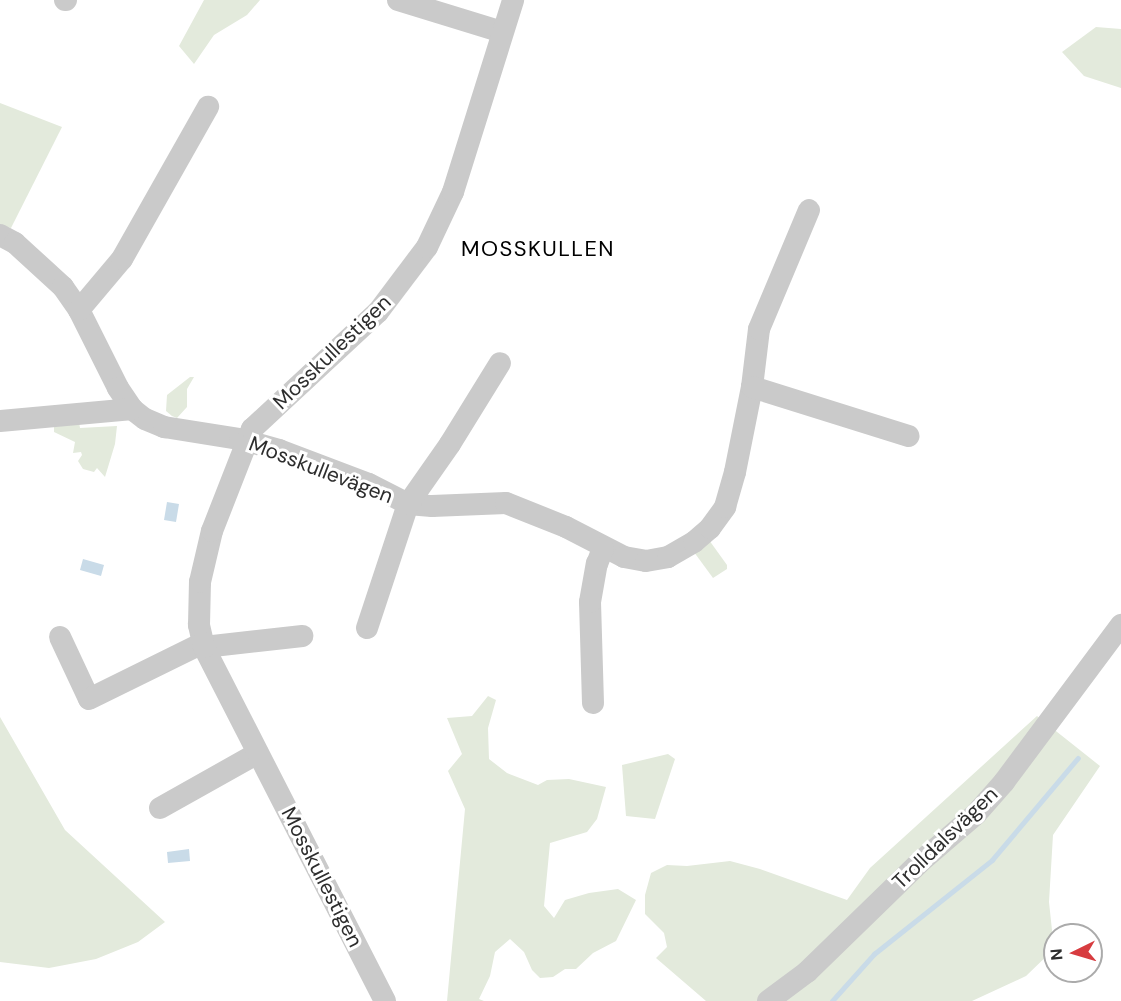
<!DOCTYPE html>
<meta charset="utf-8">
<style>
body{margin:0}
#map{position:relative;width:1121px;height:1001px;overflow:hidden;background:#fff;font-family:"DM Sans",sans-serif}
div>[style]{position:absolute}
.green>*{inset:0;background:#e3eadc}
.water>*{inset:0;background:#c9dbe8}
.stream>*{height:4.5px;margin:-2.25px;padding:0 2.25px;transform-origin:2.25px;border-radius:2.25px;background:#c9dbe8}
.minor>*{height:22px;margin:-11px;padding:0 11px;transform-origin:11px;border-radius:11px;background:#cacaca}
span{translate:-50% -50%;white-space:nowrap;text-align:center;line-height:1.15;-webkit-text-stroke:6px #fff;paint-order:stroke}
.street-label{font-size:21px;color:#2d2d2d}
.neighbourhood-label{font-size:22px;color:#000;letter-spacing:1.5px}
.north{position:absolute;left:1043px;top:923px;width:60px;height:60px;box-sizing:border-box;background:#fff;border:2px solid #ababab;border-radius:50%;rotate:265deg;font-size:16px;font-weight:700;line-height:24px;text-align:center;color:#2d2d2d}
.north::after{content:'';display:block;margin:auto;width:21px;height:27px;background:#d73c40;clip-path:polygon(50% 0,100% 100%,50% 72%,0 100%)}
</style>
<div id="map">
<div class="green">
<i style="clip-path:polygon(204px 0,260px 0,247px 15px,214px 35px,194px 64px,179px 46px)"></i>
<i style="clip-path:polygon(1096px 27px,1121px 29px,1121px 88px,1084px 76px,1062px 52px)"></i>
<i style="clip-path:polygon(0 103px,62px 127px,11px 228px,0 225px)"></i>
<i style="clip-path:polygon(190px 377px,194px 377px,187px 389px,187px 407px,177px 418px,172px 416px,166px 411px,167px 395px)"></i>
<i style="clip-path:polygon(79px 422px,80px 428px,117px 426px,115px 444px,105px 477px,97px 468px,94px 472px,83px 469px,78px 461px,82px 455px,81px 452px,73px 453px,75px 442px,54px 432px,54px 427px)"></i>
<i style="clip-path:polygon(709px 540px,727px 565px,727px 569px,713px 578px,691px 548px)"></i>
<i style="clip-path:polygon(488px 696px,496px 700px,488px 728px,489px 759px,507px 773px,538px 785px,547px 780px,569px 779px,606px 787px,597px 819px,587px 832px,550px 843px,544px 906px,554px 918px,565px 900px,589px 893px,618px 889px,636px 900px,616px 941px,593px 953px,576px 969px,565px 969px,553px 977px,540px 978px,532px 970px,524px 952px,510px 939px,495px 952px,490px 976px,479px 999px,484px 1001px,447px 1001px,465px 809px,448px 771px,462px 754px,447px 718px,472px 716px)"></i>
<i style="clip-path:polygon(1037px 716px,1100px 766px,1053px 835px,1049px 902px,1054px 949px,1026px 976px,972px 1001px,706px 1001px,656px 958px,667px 947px,664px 933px,645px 914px,645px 895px,651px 873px,667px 865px,687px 866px,730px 861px,760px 869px,847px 900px,870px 868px)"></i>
<i style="clip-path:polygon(0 717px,65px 830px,165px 922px,138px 942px,96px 959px,49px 968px,0 962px)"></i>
<i style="clip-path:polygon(668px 754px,675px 759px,655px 819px,626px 816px,622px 765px)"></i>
</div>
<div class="water">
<i style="clip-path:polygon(167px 502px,179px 504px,176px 522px,164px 520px)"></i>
<i style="clip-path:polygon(83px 559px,104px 565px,101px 576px,80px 570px)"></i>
<i style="clip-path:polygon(189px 849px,190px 861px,168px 863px,167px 852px)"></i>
</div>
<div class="stream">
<i style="left:832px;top:1001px;width:63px;rotate:-48.2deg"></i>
<i style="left:874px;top:954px;width:151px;rotate:-38.5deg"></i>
<i style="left:992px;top:860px;width:133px;rotate:-49.9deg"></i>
</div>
<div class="minor">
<i style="left:65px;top:0;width:1px"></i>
<i style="left:398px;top:0;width:109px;rotate:17.1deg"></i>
<i style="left:0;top:235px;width:17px;rotate:28deg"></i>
<i style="left:15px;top:243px;width:65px;rotate:42.5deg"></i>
<i style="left:63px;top:287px;width:28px;rotate:55deg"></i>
<i style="left:79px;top:310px;width:87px;rotate:63.4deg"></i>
<i style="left:118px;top:388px;width:25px;rotate:56deg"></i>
<i style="left:132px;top:409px;width:16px;rotate:38deg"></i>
<i style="left:145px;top:419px;width:21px;rotate:23deg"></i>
<i style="left:164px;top:427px;width:77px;rotate:9deg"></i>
<i style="left:240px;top:439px;width:41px;rotate:15.8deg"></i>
<i style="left:279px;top:450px;width:96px;rotate:20.7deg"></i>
<i style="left:369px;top:484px;width:44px;rotate:27.1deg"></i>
<i style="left:408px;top:504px;width:24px;rotate:5deg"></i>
<i style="left:432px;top:506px;width:74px;rotate:-2.3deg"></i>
<i style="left:506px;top:503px;width:65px;rotate:21.8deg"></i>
<i style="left:566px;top:527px;width:65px;rotate:27.3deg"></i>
<i style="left:624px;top:557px;width:22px;rotate:10deg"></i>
<i style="left:646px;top:561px;width:22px;rotate:-10deg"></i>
<i style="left:668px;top:557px;width:30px;rotate:-30deg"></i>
<i style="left:694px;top:542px;width:21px;rotate:-41deg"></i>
<i style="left:710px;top:528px;width:26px;rotate:-54deg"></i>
<i style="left:725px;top:507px;width:36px;rotate:-74deg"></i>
<i style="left:735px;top:472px;width:87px;rotate:-78.7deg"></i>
<i style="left:752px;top:387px;width:58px;rotate:-83.1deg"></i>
<i style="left:759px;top:329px;width:129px;rotate:-67.2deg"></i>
<i style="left:79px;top:310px;width:67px;rotate:-49.9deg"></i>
<i style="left:122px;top:259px;width:175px;rotate:-60.5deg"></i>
<i style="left:752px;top:387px;width:164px;rotate:17.4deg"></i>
<i style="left:0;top:421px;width:133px;rotate:-5.2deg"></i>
<i style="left:367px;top:628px;width:131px;rotate:-71.7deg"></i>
<i style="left:408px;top:504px;width:73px;rotate:-55deg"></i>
<i style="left:450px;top:444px;width:95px;rotate:-58.3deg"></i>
<i style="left:60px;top:637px;width:68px;rotate:64.9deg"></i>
<i style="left:89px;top:699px;width:127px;rotate:-26.2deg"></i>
<i style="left:204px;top:647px;width:99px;rotate:-6.4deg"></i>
<i style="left:593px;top:703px;width:101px;rotate:-91.7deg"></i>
<i style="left:590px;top:602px;width:39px;rotate:-80deg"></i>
<i style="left:597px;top:564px;width:17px;rotate:-69deg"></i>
<i style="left:160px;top:808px;width:112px;rotate:-29.3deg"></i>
<i style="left:385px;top:1001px;width:398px;rotate:-117.1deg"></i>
<i style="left:204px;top:647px;width:23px;rotate:-103deg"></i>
<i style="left:199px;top:625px;width:43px;rotate:-88.7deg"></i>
<i style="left:200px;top:582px;width:52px;rotate:-76.8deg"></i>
<i style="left:212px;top:531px;width:110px;rotate:-68.6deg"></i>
<i style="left:252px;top:429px;width:172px;rotate:-42.9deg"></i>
<i style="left:378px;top:312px;width:81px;rotate:-53deg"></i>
<i style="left:427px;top:247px;width:61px;rotate:-64.7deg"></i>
<i style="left:453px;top:192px;width:201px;rotate:-72.6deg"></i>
<i style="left:768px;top:1001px;width:49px;rotate:-36.6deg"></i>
<i style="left:807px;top:972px;width:156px;rotate:-44.2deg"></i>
<i style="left:919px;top:863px;width:75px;rotate:-40.7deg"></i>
<i style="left:976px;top:814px;width:43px;rotate:-48.8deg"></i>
<i style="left:1004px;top:782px;width:196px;rotate:-53.3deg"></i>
</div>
<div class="street-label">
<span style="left:332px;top:352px;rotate:-44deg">Mosskullestigen</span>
<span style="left:321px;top:470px;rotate:21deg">Mosskullevägen</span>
<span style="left:945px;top:838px;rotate:-44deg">Trolldalsvägen</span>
<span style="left:322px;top:877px;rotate:63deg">Mosskullestigen</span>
</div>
<div class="neighbourhood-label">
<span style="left:538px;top:249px">MOSSKULLEN</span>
</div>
<div class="north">N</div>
</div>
